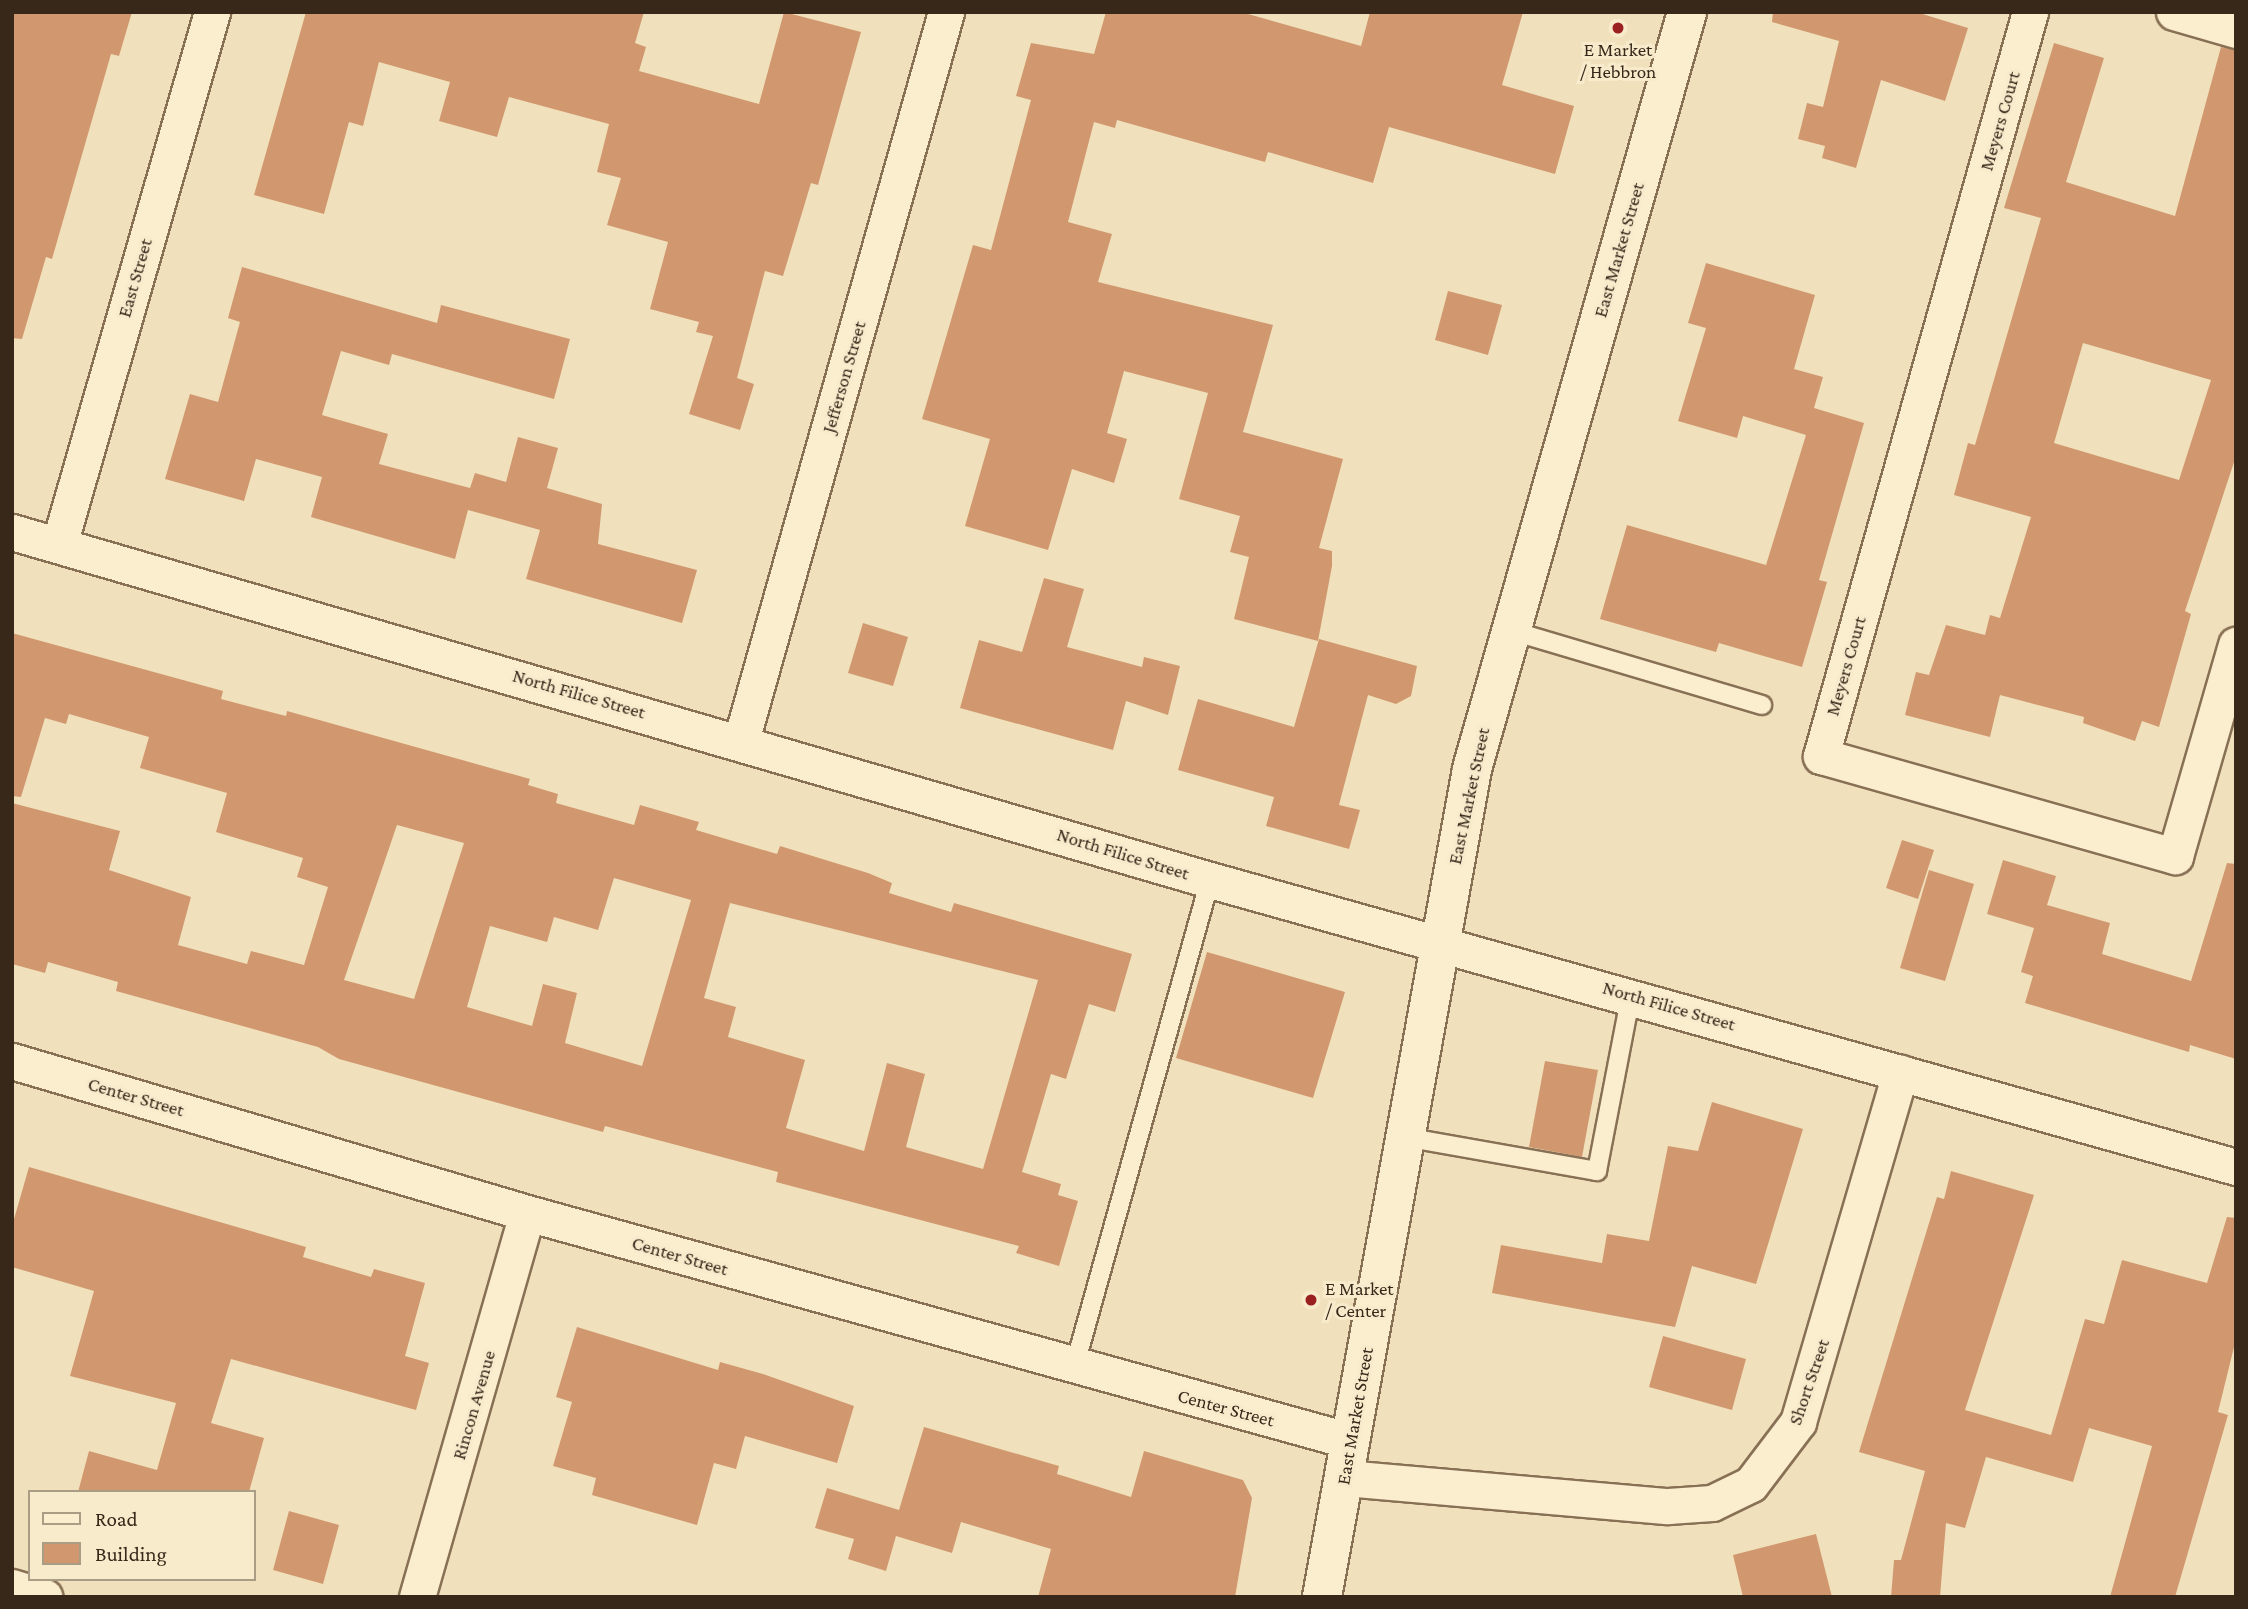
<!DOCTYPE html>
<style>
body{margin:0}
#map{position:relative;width:2248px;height:1609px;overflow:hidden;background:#f0e1bc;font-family:"Crimson Pro",serif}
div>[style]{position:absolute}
.building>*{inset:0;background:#d1986f}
.roads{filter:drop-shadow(2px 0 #887055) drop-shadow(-2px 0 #887055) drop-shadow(0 2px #887055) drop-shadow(0 -2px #887055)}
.service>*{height:18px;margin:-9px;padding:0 9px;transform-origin:9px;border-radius:9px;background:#fbeecf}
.minor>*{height:35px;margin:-17.5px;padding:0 17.5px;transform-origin:17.5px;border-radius:17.5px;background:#fbeecf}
.secondary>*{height:38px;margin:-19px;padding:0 19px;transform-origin:19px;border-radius:19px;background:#fbeecf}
.dots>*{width:19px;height:19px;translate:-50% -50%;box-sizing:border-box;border:4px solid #f7ebcc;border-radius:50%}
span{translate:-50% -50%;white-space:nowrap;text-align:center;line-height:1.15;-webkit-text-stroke:6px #f7ebcc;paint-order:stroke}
.poi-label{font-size:19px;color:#37281a}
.left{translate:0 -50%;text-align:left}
.street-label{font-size:19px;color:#37281a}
.frame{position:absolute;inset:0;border:14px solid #37281a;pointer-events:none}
.legend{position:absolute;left:28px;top:1490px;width:228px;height:91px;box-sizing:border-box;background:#f7ebcc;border:2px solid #aa9d85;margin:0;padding:9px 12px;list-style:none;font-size:21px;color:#37281a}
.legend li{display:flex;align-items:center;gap:14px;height:35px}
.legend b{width:35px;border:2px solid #aa9d85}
</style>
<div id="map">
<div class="building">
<i style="clip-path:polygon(12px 12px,132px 12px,119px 56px,111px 54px,52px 259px,46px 257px,22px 339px,12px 338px)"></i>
<i style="clip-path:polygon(306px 12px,644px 12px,635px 43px,646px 47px,639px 71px,759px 104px,784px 12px,861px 32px,818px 185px,811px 183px,783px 276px,765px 271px,737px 378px,754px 384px,740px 430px,689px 414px,713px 336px,696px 332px,699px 322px,650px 309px,668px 242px,607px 225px,621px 178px,597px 172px,609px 124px,509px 97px,497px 137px,439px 121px,450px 82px,379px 62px,363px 126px,349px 122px,324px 214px,254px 195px)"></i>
<i style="clip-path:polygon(1106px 12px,1241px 12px,1361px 46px,1370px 12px,1523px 12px,1502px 85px,1574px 106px,1555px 174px,1389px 127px,1373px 183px,1268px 152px,1265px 162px,1117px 120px,1115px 128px,1094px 122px,1068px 222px,1112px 234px,1098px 282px,1273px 325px,1243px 432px,1343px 459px,1319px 548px,1332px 551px,1332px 566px,1318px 641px,1234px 619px,1249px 557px,1230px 552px,1240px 516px,1179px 499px,1208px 393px,1124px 371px,1107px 433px,1127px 439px,1114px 483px,1072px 469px,1048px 550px,965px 526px,990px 439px,922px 419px,973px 245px,991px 250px,1031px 100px,1016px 96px,1031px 43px,1094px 54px)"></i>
<i style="clip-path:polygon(1773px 12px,1916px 12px,1968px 28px,1945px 101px,1881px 80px,1856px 168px,1822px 158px,1825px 146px,1798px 139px,1807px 103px,1823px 107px,1839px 41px,1772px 22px)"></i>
<i style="clip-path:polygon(evenodd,2054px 43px,2104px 58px,2066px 182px,2175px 216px,2221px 47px,2236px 50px,2236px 456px,2185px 611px,2191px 614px,2159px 727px,2142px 721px,2135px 741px,2083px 723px,2084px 717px,2000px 695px,1990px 737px,1905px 715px,1916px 672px,1929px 675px,1946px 625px,1985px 635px,1990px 615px,2000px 618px,2031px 517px,1954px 495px,1968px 443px,1975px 445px,2041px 218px,2004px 208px,2054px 43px,2083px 343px,2211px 380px,2179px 480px,2054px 443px,2083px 343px)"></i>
<i style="clip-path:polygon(1706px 263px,1815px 295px,1794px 369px,1823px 377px,1814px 408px,1864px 423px,1819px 580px,1827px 582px,1802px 667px,1719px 643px,1716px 652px,1600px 619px,1627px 525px,1766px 565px,1806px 435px,1743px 416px,1737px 438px,1678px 421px,1706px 328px,1688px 323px)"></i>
<i style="clip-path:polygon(242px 267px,437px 323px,441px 305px,570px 339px,554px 399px,392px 354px,389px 365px,341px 351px,322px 415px,388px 434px,379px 464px,470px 488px,475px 473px,506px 482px,518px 437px,558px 448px,547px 488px,602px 504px,598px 544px,697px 570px,682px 623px,526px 579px,540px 530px,501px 519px,468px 510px,455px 559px,311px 517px,322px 477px,256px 459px,244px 501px,165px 479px,190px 394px,218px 402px,240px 322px,228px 318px)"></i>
<i style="clip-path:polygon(1448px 291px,1502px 305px,1488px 355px,1435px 340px)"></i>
<i style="clip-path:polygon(1044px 578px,1084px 589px,1067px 647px,1142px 667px,1144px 657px,1180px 666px,1168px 715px,1126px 701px,1113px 750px,960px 708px,979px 640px,1022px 652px)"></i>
<i style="clip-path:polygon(863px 623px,908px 637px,893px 686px,848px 673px)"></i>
<i style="clip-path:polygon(evenodd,12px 633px,223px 691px,221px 699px,286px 716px,287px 711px,530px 779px,528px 785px,558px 794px,556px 803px,634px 825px,640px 805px,699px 822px,696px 830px,777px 854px,780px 846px,868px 873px,892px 883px,889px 893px,951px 912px,954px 903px,1132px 954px,1115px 1012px,1089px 1004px,1066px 1079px,1051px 1074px,1022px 1172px,1061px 1184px,1058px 1195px,1078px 1201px,1059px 1266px,1016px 1253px,1019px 1246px,776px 1182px,778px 1172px,605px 1126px,603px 1132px,339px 1059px,318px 1047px,116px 991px,118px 982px,48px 962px,45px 973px,12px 964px,12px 803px,120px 831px,109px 870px,191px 897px,178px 945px,247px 964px,251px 951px,304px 965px,328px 887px,297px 877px,303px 858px,216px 832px,227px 793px,140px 768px,149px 737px,69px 714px,66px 724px,45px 718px,21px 797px,12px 796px,12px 633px,397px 825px,464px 843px,414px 999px,344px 980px,397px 825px,12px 633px,614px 878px,691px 900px,642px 1066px,565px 1043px,577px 993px,543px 984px,532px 1026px,467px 1007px,490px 926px,547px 942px,554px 917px,598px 930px,614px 878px,12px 633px,730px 903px,1038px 980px,983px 1169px,906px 1147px,925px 1074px,887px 1063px,864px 1151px,786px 1128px,805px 1060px,728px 1037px,736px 1007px,704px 998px,730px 903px)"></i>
<i style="clip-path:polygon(1319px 639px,1417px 666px,1411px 696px,1396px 704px,1368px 695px,1339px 805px,1360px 810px,1349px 849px,1266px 826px,1274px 797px,1178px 770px,1198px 699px,1294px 727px)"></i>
<i style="clip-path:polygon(1902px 840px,1934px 850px,1918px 899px,1886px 888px)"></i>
<i style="clip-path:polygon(2003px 860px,2056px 876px,2047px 905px,2110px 923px,2102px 954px,2191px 981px,2227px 863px,2236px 864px,2236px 1059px,2190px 1045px,2189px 1052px,2025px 1003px,2033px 976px,2021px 972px,2034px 928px,1987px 914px)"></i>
<i style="clip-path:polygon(1929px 870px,1974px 884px,1945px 981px,1900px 968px)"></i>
<i style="clip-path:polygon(1207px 952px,1345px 992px,1313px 1098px,1176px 1058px)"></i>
<i style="clip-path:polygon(1545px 1061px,1598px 1070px,1582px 1157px,1529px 1147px)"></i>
<i style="clip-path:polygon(1712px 1102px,1803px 1129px,1756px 1284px,1692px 1266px,1675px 1327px,1492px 1293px,1501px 1245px,1602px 1263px,1607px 1234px,1649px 1241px,1668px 1146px,1698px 1151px)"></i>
<i style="clip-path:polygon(29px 1167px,306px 1247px,303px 1257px,371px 1277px,374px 1269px,425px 1283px,405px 1356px,429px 1363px,416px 1410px,231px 1359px,211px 1423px,264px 1438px,249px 1492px,78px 1492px,89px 1451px,157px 1470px,176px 1403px,70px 1376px,94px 1291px,12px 1267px,12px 1226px)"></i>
<i style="clip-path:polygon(1951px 1171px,2034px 1195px,1965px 1410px,2051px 1435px,2085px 1319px,2104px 1324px,2122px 1260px,2207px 1283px,2227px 1217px,2236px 1218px,2236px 1339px,2218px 1412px,2228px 1415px,2175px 1597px,2110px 1597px,2152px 1446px,2089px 1428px,2073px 1482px,1986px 1457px,1965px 1528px,1946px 1523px,1940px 1597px,1891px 1597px,1894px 1560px,1901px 1560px,1925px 1471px,1859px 1452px,1937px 1197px,1944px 1199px)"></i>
<i style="clip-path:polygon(577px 1327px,718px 1370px,720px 1362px,763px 1374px,854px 1406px,837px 1463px,745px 1436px,736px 1469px,714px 1463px,697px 1525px,592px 1495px,596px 1478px,553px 1466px,572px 1402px,556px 1397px)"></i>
<i style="clip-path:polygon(1663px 1336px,1746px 1359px,1732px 1410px,1649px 1387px)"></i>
<i style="clip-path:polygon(924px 1427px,1059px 1466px,1057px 1474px,1131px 1497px,1144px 1451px,1243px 1480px,1252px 1498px,1235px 1597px,1038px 1597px,1051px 1549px,961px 1522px,952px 1553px,896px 1536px,886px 1571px,848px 1559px,854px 1539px,815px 1528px,827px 1488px,899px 1510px)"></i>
<i style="clip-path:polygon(289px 1511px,339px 1525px,323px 1584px,273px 1570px)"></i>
<i style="clip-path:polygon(1816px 1534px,1832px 1597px,1743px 1597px,1733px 1555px)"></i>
</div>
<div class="roads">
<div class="service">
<i style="left:1509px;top:630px;width:264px;rotate:16.5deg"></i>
<i style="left:1404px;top:1137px;width:196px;rotate:10deg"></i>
<i style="left:1597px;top:1171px;width:180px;rotate:-79.1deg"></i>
<i style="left:1074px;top:1368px;width:507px;rotate:-74.43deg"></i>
</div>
<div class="minor">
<i style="left:2030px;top:12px;width:773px;rotate:105.69deg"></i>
<i style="left:1821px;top:756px;width:368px;rotate:15.8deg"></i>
<i style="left:2175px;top:856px;width:220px;rotate:-73.9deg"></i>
<i style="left:2174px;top:12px;width:65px;rotate:16.2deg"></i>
<i style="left:12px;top:532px;width:1248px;rotate:16.2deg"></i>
<i style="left:1210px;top:880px;width:1065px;rotate:15.63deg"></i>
<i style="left:59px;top:545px;width:555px;rotate:-73.98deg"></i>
<i style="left:741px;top:741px;width:757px;rotate:-74.29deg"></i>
<i style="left:12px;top:1061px;width:537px;rotate:16.44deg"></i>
<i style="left:527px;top:1213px;width:855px;rotate:15.47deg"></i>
<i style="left:1345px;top:1478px;width:324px;rotate:5deg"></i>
<i style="left:1668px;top:1506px;width:44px;rotate:-3.9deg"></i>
<i style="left:1712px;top:1503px;width:43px;rotate:-26deg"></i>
<i style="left:1751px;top:1484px;width:78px;rotate:-52.8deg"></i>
<i style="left:1798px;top:1422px;width:364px;rotate:-73.7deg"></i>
<i style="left:12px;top:1587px;width:34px;rotate:17deg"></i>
<i style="left:417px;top:1597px;width:399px;rotate:-74deg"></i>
</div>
<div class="secondary">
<i style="left:1322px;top:1597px;width:841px;rotate:-79.73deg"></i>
<i style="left:1472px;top:769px;width:787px;rotate:-74.14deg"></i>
</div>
</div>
<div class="dots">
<i style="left:1618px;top:28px;background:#9b2121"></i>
<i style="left:1311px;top:1300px;background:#9b2121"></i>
</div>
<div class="poi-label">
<span style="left:1618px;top:61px">E Market<br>/ Hebbron</span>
<span class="left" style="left:1325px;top:1300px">E Market<br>/ Center</span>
</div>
<div class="street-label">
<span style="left:2000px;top:121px;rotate:-74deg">Meyers Court</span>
<span style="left:1619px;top:250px;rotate:-74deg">East Market Street</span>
<span style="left:135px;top:278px;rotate:-74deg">East Street</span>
<span style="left:844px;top:377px;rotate:-74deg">Jefferson Street</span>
<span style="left:1846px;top:666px;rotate:-74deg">Meyers Court</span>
<span style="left:579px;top:694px;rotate:16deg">North Filice Street</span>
<span style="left:1469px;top:796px;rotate:-78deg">East Market Street</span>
<span style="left:1123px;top:854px;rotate:17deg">North Filice Street</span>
<span style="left:1669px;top:1006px;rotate:16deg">North Filice Street</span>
<span style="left:136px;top:1097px;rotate:16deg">Center Street</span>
<span style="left:680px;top:1256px;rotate:16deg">Center Street</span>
<span style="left:1809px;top:1382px;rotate:-71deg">Short Street</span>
<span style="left:474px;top:1405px;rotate:-74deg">Rincon Avenue</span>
<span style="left:1226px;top:1408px;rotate:15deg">Center Street</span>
<span style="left:1355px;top:1416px;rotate:-80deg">East Market Street</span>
</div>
<div class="frame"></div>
<ul class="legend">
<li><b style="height:9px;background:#fbeecf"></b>Road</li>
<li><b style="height:19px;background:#d1986f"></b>Building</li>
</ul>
</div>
